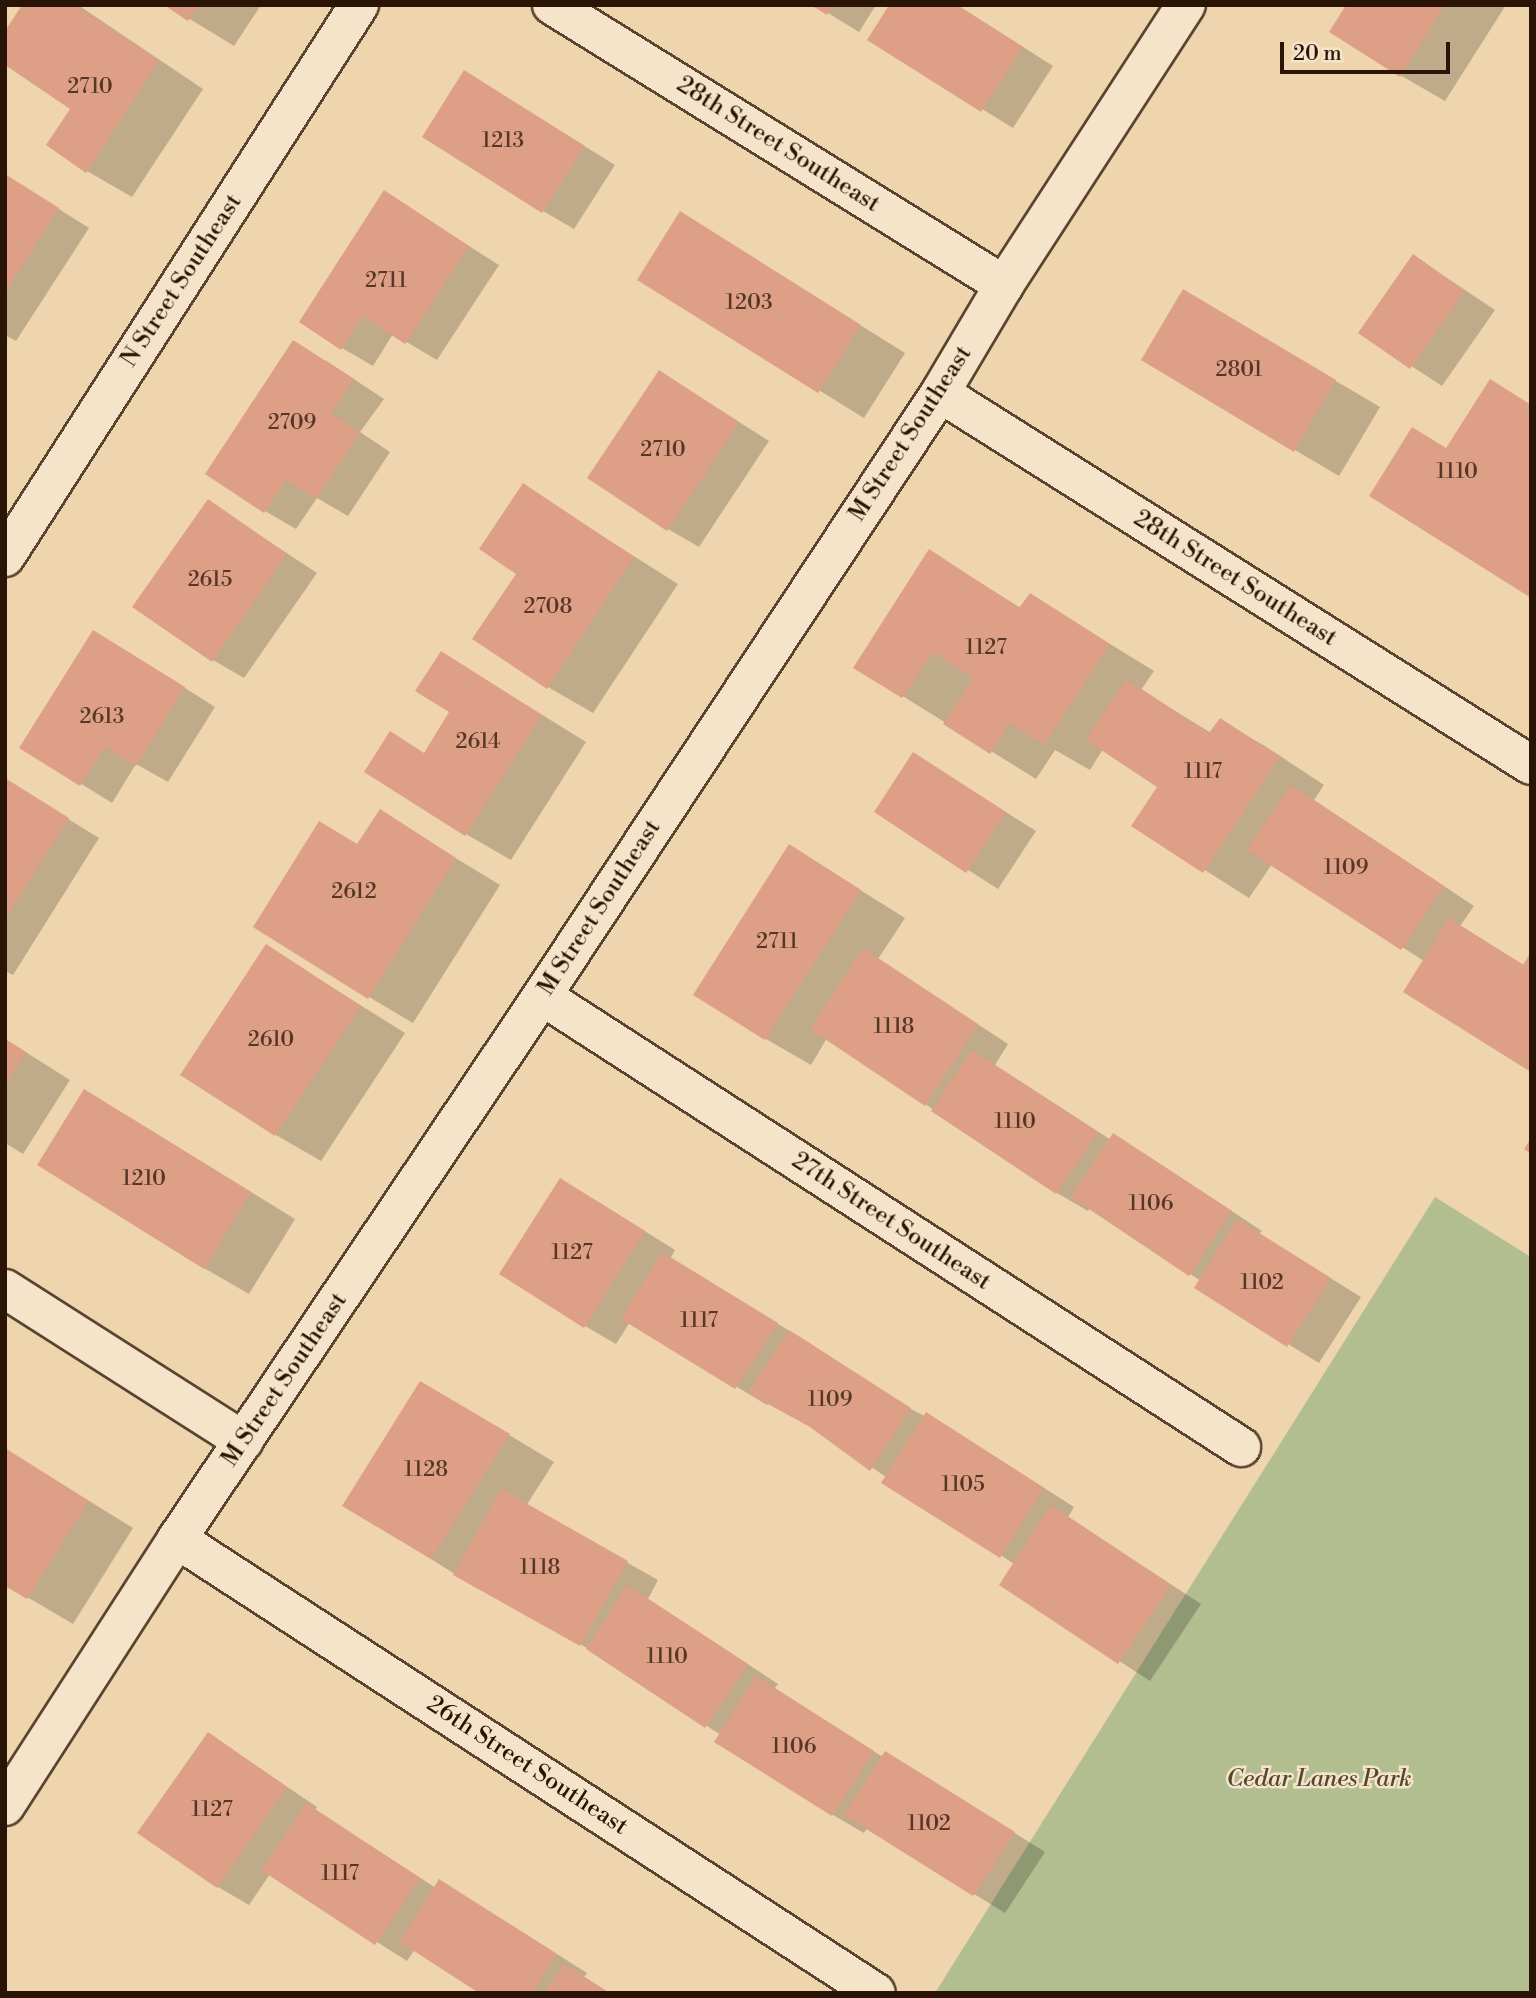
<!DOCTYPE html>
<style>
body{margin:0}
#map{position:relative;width:1536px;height:1998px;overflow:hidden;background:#efd5ad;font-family:"Libre Bodoni",serif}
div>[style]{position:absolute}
.green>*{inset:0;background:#b2be8f}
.shadow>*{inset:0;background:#0003}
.building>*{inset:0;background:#de9f87}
.roads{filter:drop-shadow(2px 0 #5a4430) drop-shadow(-2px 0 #5a4430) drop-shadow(0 2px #5a4430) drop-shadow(0 -2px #5a4430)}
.street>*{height:38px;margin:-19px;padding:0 19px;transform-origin:19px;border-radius:19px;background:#f5e4ca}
.secondary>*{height:38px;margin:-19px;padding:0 19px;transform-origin:19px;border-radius:19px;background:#f5e4ca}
span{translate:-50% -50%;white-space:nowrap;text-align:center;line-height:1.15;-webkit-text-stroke:5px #f5e4ca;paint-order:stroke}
.number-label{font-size:21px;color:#563726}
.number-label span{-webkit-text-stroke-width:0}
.street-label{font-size:24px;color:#291406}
.park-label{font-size:24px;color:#52472f;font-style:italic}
.frame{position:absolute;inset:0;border:7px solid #291406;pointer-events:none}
.scale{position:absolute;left:1280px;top:42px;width:170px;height:32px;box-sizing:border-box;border:4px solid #291406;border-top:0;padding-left:9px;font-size:21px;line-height:24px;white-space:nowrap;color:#291406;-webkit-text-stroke:5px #f5e4ca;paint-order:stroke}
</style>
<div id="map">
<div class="green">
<i style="clip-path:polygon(1435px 1197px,1531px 1257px,1531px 1993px,935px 1993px)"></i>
</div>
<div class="shadow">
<i style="clip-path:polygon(24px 5px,78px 5px,203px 89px,132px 197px,87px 171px,73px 108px)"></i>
<i style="clip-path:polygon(167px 5px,261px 5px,234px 46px)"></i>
<i style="clip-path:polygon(815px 5px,876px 5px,859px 32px)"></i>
<i style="clip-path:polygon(957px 5px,1053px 66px,1013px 128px,870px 40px)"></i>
<i style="clip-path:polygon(1349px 5px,1506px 5px,1445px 101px,1400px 75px)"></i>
<i style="clip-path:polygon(465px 72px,615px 165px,574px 229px,543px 211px)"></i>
<i style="clip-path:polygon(5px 175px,89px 228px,16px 341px,5px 335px)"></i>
<i style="clip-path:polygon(385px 193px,499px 265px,437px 360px,393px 334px,373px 366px,342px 348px)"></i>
<i style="clip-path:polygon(680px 213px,905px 353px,864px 418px,639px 279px)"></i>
<i style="clip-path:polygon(1414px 256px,1495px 310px,1442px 386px,1361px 333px)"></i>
<i style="clip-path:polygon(1229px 318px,1380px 407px,1339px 476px,1295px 450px)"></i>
<i style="clip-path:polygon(325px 360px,384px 399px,360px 432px,390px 452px,348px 516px,317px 498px,296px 529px,265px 511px)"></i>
<i style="clip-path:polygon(659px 372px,769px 441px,699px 547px,668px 529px)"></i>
<i style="clip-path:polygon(523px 486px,678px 584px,593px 713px,548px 687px,519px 574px)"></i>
<i style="clip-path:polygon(208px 501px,317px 573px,244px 678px,213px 660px)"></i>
<i style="clip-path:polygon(929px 551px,1021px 608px,1030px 595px,1154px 671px,1141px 690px,1211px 733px,1220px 721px,1265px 746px,1324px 785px,1314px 800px,1474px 906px,1460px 926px,1524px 965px,1531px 1070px,1424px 961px,1272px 864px,1249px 898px,1134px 825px,1160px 787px,1103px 749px,1090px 770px,1055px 750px,1036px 779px,856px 667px)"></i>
<i style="clip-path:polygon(125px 650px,215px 707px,168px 782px,136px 764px,112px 803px,22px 747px)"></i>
<i style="clip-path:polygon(442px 653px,586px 742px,511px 860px,466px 834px,425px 754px,452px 712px)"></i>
<i style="clip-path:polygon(914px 754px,1036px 831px,998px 889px,877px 812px)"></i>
<i style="clip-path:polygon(5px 780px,99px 838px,13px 975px,5px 971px)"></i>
<i style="clip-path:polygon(380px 812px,500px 885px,413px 1023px,369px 997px,359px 846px)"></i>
<i style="clip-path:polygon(790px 846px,905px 918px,878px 959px,1008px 1044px,995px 1065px,1111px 1140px,1114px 1136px,1145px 1154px,1262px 1231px,1259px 1234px,1361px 1297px,1319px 1363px,1196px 1288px,1201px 1281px,1090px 1208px,1088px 1211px,1057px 1193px,827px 1038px,811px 1065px,766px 1039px)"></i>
<i style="clip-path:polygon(267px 947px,405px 1033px,321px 1161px,276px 1135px)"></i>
<i style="clip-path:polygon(5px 1039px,70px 1080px,23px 1154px,5px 1143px)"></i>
<i style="clip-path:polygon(129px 1117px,295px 1219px,249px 1294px,204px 1268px)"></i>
<i style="clip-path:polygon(592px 1198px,675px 1250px,670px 1259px,808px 1342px,903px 1405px,958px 1433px,1074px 1507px,1068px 1517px,1201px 1604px,1150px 1681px,1001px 1584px,1014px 1564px,814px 1428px,769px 1402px,767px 1405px,630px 1322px,616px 1344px,585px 1326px)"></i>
<i style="clip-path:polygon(466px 1409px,554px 1462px,526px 1506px,658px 1580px,648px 1599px,778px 1684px,774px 1689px,883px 1757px,886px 1753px,917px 1771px,1045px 1852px,1005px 1913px,867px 1828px,864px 1833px,833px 1815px,717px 1742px,721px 1735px,587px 1648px,455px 1574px,344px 1505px)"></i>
<i style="clip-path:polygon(5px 1449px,133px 1528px,73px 1624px,5px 1584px)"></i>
<i style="clip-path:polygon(209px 1734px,317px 1807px,315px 1810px,436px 1888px,471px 1900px,587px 1973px,584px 1977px,609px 1993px,483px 1993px,415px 1949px,407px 1961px,270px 1874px,249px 1905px,218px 1887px,140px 1833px)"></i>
</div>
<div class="building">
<i style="clip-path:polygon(22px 5px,75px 5px,159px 61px,86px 173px,46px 145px,70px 109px,5px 65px,5px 31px)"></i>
<i style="clip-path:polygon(164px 5px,199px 5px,188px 21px)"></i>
<i style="clip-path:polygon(811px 5px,833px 5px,827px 15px)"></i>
<i style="clip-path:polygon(889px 5px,957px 5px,1023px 47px,981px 112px,867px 40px)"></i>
<i style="clip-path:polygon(1346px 5px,1445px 5px,1400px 77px,1329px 32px)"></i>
<i style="clip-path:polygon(464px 70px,585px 146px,542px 213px,422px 137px)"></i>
<i style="clip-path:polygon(5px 174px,59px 208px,5px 293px)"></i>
<i style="clip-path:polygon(384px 190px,469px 246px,405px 344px,363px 316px,341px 350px,299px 322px)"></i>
<i style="clip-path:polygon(680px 211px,861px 325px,818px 393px,637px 280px)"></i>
<i style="clip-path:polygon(1413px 254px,1465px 291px,1410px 369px,1358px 333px)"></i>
<i style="clip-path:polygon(1183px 289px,1336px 380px,1294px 452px,1141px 360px)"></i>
<i style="clip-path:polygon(293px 340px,354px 379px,331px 413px,360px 433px,316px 499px,286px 480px,264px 513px,205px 474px)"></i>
<i style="clip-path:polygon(659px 370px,739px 422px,667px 531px,587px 478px)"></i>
<i style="clip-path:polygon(1490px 379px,1531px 405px,1531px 598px,1369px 496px,1412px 427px,1446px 448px)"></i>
<i style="clip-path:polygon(523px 483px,634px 557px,547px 689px,472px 639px,516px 574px,479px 549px)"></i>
<i style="clip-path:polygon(208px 499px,287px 554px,212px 662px,132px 607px)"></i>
<i style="clip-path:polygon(929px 549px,1019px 608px,1030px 593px,1110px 644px,1044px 745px,1010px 723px,990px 754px,943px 724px,973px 678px,933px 652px,902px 698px,853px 668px)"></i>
<i style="clip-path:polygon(93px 630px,185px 687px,136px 766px,105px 747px,80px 786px,19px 748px)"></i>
<i style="clip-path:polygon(441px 651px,542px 715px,465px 836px,364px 772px,390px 731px,424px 753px,449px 712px,415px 691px)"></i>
<i style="clip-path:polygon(1126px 679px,1209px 733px,1220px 718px,1280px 757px,1203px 873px,1131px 826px,1157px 787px,1086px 740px)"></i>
<i style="clip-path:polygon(913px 752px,1006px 812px,966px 873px,874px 812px)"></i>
<i style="clip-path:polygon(5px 778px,69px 818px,5px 919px)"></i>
<i style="clip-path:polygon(1291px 785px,1444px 886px,1401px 950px,1247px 850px)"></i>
<i style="clip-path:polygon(380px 809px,456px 858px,368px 999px,253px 927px,319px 821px,357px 844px)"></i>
<i style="clip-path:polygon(789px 844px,861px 890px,765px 1040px,693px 995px)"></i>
<i style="clip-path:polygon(1449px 918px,1523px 965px,1531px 952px,1531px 1072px,1403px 992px)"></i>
<i style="clip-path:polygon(266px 944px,361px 1006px,275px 1136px,180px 1075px)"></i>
<i style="clip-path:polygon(863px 948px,978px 1024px,925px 1106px,810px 1029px)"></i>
<i style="clip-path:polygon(5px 1039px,26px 1052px,5px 1085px)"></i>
<i style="clip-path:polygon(972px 1050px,1098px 1132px,1056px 1194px,931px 1111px)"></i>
<i style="clip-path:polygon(84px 1089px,251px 1192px,204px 1269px,37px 1165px)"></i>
<i style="clip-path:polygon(1113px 1133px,1232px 1211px,1189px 1276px,1071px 1197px)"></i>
<i style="clip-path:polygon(1531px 1138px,1531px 1154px,1524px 1149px)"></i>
<i style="clip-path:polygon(560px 1178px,645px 1231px,584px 1328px,499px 1274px)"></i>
<i style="clip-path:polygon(1237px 1219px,1331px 1278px,1287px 1347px,1194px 1288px)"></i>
<i style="clip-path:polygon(662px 1252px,778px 1323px,735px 1389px,621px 1319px)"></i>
<i style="clip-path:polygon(789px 1330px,911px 1408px,870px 1471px,810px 1427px,748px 1393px)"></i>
<i style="clip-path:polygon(420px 1381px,510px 1434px,431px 1559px,342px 1506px)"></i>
<i style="clip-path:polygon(926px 1412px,1044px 1488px,1000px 1558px,881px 1483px)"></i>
<i style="clip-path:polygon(5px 1448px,89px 1501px,27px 1599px,5px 1586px)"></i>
<i style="clip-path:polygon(501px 1489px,628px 1561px,580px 1646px,453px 1575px)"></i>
<i style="clip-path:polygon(1051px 1505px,1171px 1585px,1118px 1664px,999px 1585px)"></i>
<i style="clip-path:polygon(627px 1585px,748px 1664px,705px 1728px,586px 1649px)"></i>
<i style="clip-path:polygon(756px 1676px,874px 1751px,832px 1816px,714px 1742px)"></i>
<i style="clip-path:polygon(208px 1732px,287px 1787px,217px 1888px,137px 1833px)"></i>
<i style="clip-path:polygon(885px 1751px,1015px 1832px,973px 1896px,844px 1815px)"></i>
<i style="clip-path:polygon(306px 1803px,420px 1878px,375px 1945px,261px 1870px)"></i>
<i style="clip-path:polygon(439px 1879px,557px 1954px,532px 1993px,479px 1993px,400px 1942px)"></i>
<i style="clip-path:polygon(564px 1964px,610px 1993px,545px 1993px)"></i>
</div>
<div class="roads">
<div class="street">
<i style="left:552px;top:5px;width:532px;rotate:31.78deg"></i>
<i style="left:940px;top:393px;width:698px;rotate:32.19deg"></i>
<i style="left:5px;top:557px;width:656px;rotate:-57.33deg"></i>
<i style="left:542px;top:996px;width:832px;rotate:32.83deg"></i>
<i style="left:5px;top:1289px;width:283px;rotate:32.5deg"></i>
<i style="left:177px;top:1539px;width:833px;rotate:33deg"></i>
</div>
<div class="secondary">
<i style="left:5px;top:1806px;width:318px;rotate:-57.2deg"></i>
<i style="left:177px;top:1539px;width:654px;rotate:-56.09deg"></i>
<i style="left:542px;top:996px;width:723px;rotate:-56.57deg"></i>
<i style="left:940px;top:393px;width:126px;rotate:-59.3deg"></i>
<i style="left:1004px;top:285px;width:334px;rotate:-57deg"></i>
</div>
</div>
<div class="number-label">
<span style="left:90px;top:87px">2710</span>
<span style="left:503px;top:141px">1213</span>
<span style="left:386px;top:281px">2711</span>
<span style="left:749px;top:303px">1203</span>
<span style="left:1239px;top:370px">2801</span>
<span style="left:292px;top:423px">2709</span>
<span style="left:663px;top:450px">2710</span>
<span style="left:1457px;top:472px">1110</span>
<span style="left:210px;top:580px">2615</span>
<span style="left:548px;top:607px">2708</span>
<span style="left:986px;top:648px">1127</span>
<span style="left:102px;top:717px">2613</span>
<span style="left:478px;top:742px">2614</span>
<span style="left:1203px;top:772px">1117</span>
<span style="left:1346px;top:868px">1109</span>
<span style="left:354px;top:892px">2612</span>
<span style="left:777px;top:942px">2711</span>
<span style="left:894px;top:1027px">1118</span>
<span style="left:271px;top:1040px">2610</span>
<span style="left:1015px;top:1122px">1110</span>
<span style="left:144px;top:1179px">1210</span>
<span style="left:1151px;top:1204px">1106</span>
<span style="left:572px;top:1253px">1127</span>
<span style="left:1262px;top:1283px">1102</span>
<span style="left:699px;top:1321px">1117</span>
<span style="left:830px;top:1400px">1109</span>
<span style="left:426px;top:1470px">1128</span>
<span style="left:963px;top:1485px">1105</span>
<span style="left:540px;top:1568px">1118</span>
<span style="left:667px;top:1657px">1110</span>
<span style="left:794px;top:1747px">1106</span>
<span style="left:212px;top:1810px">1127</span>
<span style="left:929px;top:1824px">1102</span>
<span style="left:340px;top:1874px">1117</span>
</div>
<div class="street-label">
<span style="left:778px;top:145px;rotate:32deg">28th Street Southeast</span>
<span style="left:182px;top:281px;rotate:-57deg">N Street Southeast</span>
<span style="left:911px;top:434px;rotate:-57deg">M Street Southeast</span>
<span style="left:1235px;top:579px;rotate:32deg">28th Street Southeast</span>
<span style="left:600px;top:908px;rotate:-57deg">M Street Southeast</span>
<span style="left:891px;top:1222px;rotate:33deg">27th Street Southeast</span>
<span style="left:285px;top:1380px;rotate:-56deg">M Street Southeast</span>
<span style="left:527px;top:1766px;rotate:33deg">26th Street Southeast</span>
</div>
<div class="park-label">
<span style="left:1319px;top:1780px">Cedar Lanes Park</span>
</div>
<div class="frame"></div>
<div class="scale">20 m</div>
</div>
